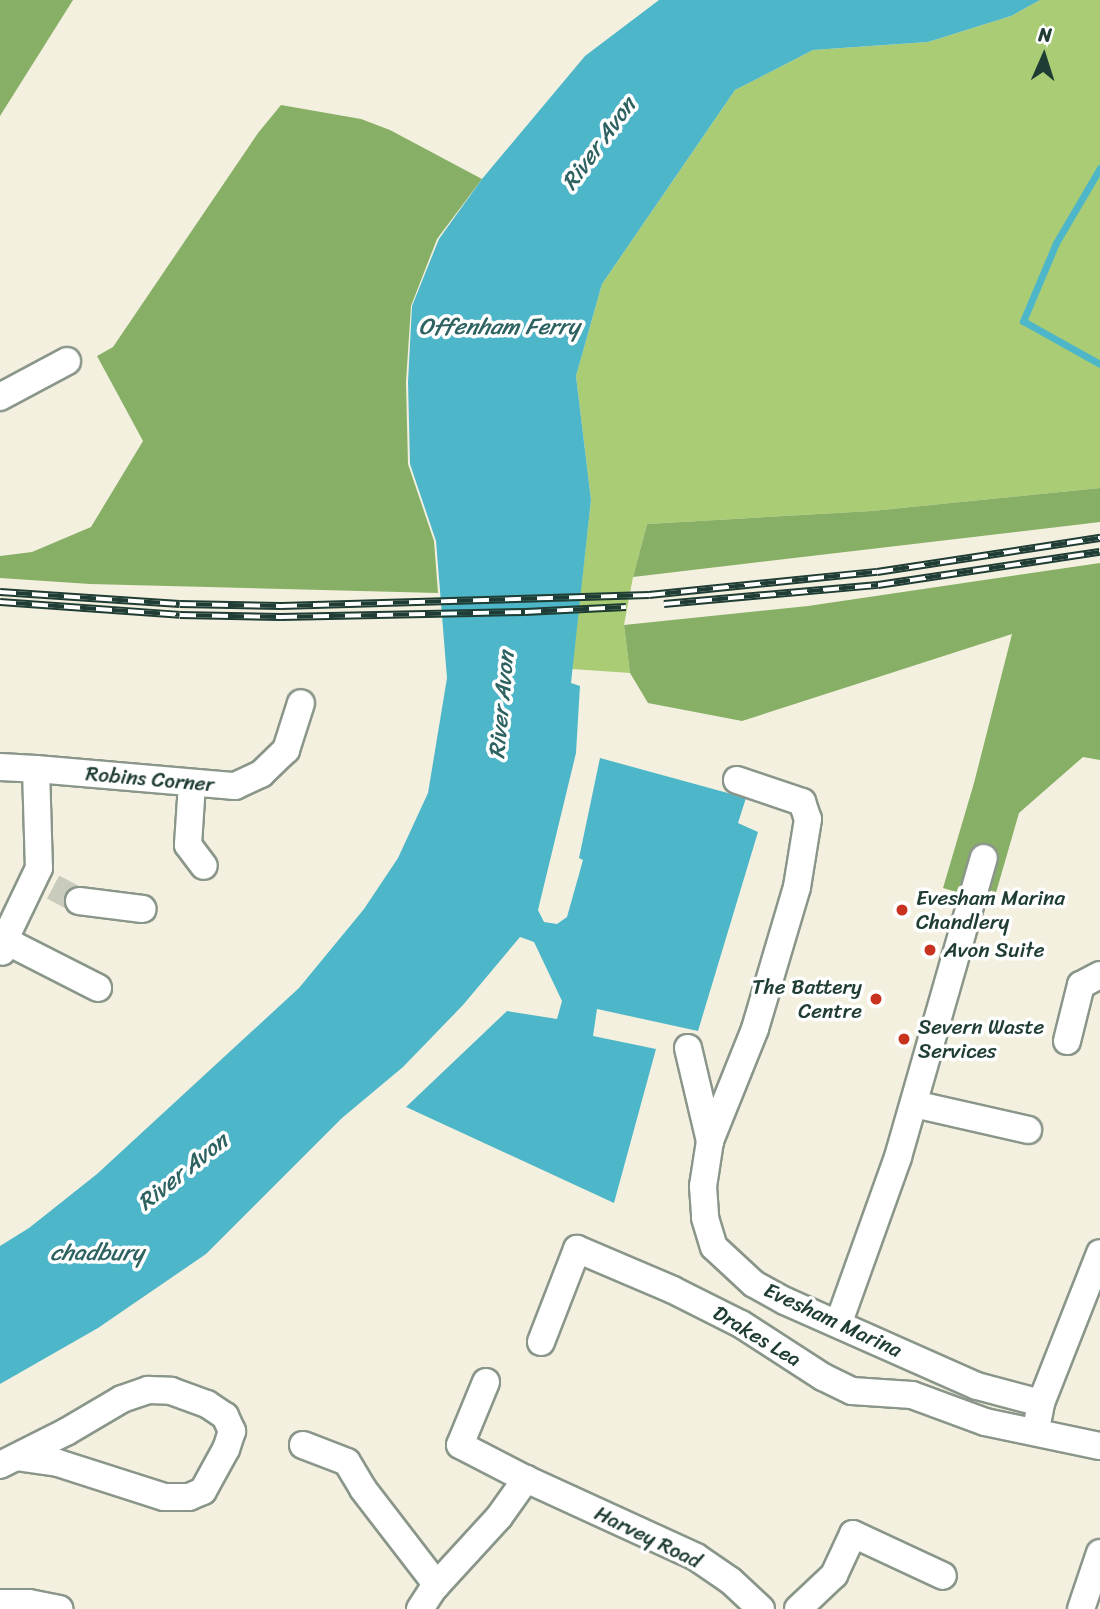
<!DOCTYPE html>
<style>
body{margin:0}
#map{position:relative;width:1100px;height:1609px;overflow:hidden;background:#f4f0df;font-family:Sriracha,sans-serif}
div>[style]{position:absolute}
.green>*{inset:0;background:#aacc75}
.forest>*{inset:0;background:#87b066}
.water>*{inset:0;background:#4db7c9}
.stream>*{height:7px;margin:-3.5px;padding:0 3.5px;transform-origin:3.5px;border-radius:3.5px;background:#4db7c9}
.minor-tunnel>*{height:26px;margin-top:-13px;transform-origin:0;background:repeating-linear-gradient(90deg,#c9ccbd 0 26px,transparent 0 39px)}
.roads{filter:drop-shadow(2px 0 #8a968a) drop-shadow(-2px 0 #8a968a) drop-shadow(0 2px #8a968a) drop-shadow(0 -2px #8a968a)}
.minor>*{height:26px;margin:-13px;padding:0 13px;transform-origin:13px;border-radius:13px;background:#fff}
.rail>*{height:8px;margin-top:-4px;transform-origin:0;background:repeating-linear-gradient(90deg,#fff 0 16px,#1f3d34 0 32px);box-sizing:border-box;border-block:2px solid #1f3d34}
.dots>*{width:19px;height:19px;translate:-50% -50%;box-sizing:border-box;border:4px solid #fff;border-radius:50%}
span{translate:-50% -50%;white-space:nowrap;text-align:center;line-height:1.15;-webkit-text-stroke:7px #fff;paint-order:stroke}
.street-label{font-size:21px;color:#1f3d34}
.poi-label{font-size:21px;color:#1f3d34}
.left{translate:0 -50%;text-align:left}
.right{translate:-100% -50%;text-align:right}
.water-label{font-size:23px;color:#2d6261;font-style:italic}
.north{position:absolute;left:1009px;top:21px;width:70px;height:70px;-webkit-text-stroke:5px #fff;paint-order:stroke;rotate:3deg;font-size:19px;font-weight:700;line-height:28px;text-align:center;color:#1f3d34}
.north::after{content:'';display:block;margin:auto;width:24px;height:32px;background:#1f3d34;clip-path:polygon(50% 0,100% 100%,50% 72%,0 100%)}
</style>
<div id="map">
<div class="green">
<i style="clip-path:polygon(1040px 0,1100px 0,1100px 488px,871px 511px,647px 524px,633px 577px,624px 625px,630px 673px,572px 669px,591px 500px,576px 376px,602px 284px,735px 90px,813px 50px,928px 42px,1011px 16px)"></i>
</div>
<div class="forest">
<i style="clip-path:polygon(0 0,73px 0,0 116px)"></i>
<i style="clip-path:polygon(281px 105px,361px 119px,390px 130px,482px 179px,437px 239px,411px 306px,406px 382px,408px 464px,434px 541px,438px 593px,90px 584px,0 578px,0 556px,32px 552px,91px 527px,143px 441px,97px 356px,113px 347px,258px 133px)"></i>
<i style="clip-path:polygon(1100px 488px,1100px 522px,633px 577px,647px 524px,871px 511px)"></i>
<i style="clip-path:polygon(1100px 563px,1100px 760px,1083px 757px,1019px 813px,993px 903px,943px 888px,974px 783px,1012px 634px,742px 721px,648px 703px,630px 673px,624px 625px,808px 606px)"></i>
</div>
<div class="water">
<i style="clip-path:polygon(659px 0,1040px 0,1011px 16px,928px 42px,813px 50px,735px 90px,602px 284px,576px 376px,591px 500px,571px 683px,580px 686px,576px 753px,538px 910px,544px 922px,557px 924px,567px 917px,583px 860px,579px 858px,600px 758px,746px 798px,738px 823px,758px 832px,698px 1031px,597px 1009px,593px 1036px,656px 1049px,614px 1203px,406px 1107px,507px 1011px,557px 1019px,562px 1001px,534px 942px,520px 937px,463px 1005px,403px 1067px,342px 1118px,206px 1254px,98px 1328px,0 1384px,0 1246px,29px 1228px,97px 1174px,299px 988px,364px 909px,398px 858px,428px 793px,447px 678px,436px 541px,410px 464px,408px 382px,412px 306px,439px 239px,482px 179px,585px 56px)"></i>
</div>
<div class="stream">
<i style="left:1100px;top:168px;width:87px;rotate:120.4deg"></i>
<i style="left:1056px;top:243px;width:85px;rotate:112.9deg"></i>
<i style="left:1023px;top:321px;width:88px;rotate:29.2deg"></i>
</div>
<div class="minor-tunnel">
<i style="left:53px;top:887px;width:30px;rotate:28deg"></i>
</div>
<div class="roads">
<div class="minor">
<i style="left:0;top:397px;width:76px;rotate:-28.2deg"></i>
<i style="left:0;top:767px;width:36px;rotate:3deg"></i>
<i style="left:36px;top:769px;width:99px;rotate:88.3deg"></i>
<i style="left:39px;top:868px;width:79px;rotate:115.6deg"></i>
<i style="left:5px;top:939px;width:13px;rotate:103deg"></i>
<i style="left:36px;top:769px;width:200px;rotate:4.9deg"></i>
<i style="left:235px;top:786px;width:29px;rotate:-25deg"></i>
<i style="left:261px;top:774px;width:35px;rotate:-44deg"></i>
<i style="left:286px;top:750px;width:49px;rotate:-72.3deg"></i>
<i style="left:737px;top:780px;width:69px;rotate:18.7deg"></i>
<i style="left:802px;top:802px;width:18px;rotate:71deg"></i>
<i style="left:808px;top:819px;width:69px;rotate:99.2deg"></i>
<i style="left:797px;top:887px;width:148px;rotate:106.5deg"></i>
<i style="left:755px;top:1029px;width:121px;rotate:111.9deg"></i>
<i style="left:710px;top:1141px;width:46px;rotate:98.8deg"></i>
<i style="left:703px;top:1186px;width:32px;rotate:86deg"></i>
<i style="left:705px;top:1218px;width:30px;rotate:73deg"></i>
<i style="left:714px;top:1247px;width:54px;rotate:42.8deg"></i>
<i style="left:754px;top:1284px;width:35px;rotate:29deg"></i>
<i style="left:785px;top:1301px;width:210px;rotate:23.9deg"></i>
<i style="left:977px;top:1386px;width:66px;rotate:14.9deg"></i>
<i style="left:192px;top:784px;width:61px;rotate:93.8deg"></i>
<i style="left:188px;top:845px;width:26px;rotate:53deg"></i>
<i style="left:79px;top:901px;width:64px;rotate:7.2deg"></i>
<i style="left:0;top:938px;width:110px;rotate:27deg"></i>
<i style="left:1067px;top:1041px;width:58px;rotate:-76deg"></i>
<i style="left:1081px;top:985px;width:21px;rotate:-28deg"></i>
<i style="left:688px;top:1048px;width:96px;rotate:76.7deg"></i>
<i style="left:914px;top:1104px;width:117px;rotate:12.8deg"></i>
<i style="left:839px;top:1322px;width:175px;rotate:-70.3deg"></i>
<i style="left:898px;top:1157px;width:311px;rotate:-74deg"></i>
<i style="left:541px;top:1342px;width:100px;rotate:-68.8deg"></i>
<i style="left:577px;top:1249px;width:104px;rotate:23.1deg"></i>
<i style="left:673px;top:1290px;width:76px;rotate:26.6deg"></i>
<i style="left:741px;top:1324px;width:98px;rotate:32.9deg"></i>
<i style="left:823px;top:1377px;width:32px;rotate:26deg"></i>
<i style="left:852px;top:1391px;width:60px;rotate:3.8deg"></i>
<i style="left:912px;top:1395px;width:78px;rotate:20.3deg"></i>
<i style="left:985px;top:1422px;width:117px;rotate:11.8deg"></i>
<i style="left:486px;top:1382px;width:68px;rotate:112.4deg"></i>
<i style="left:460px;top:1445px;width:74px;rotate:27.3deg"></i>
<i style="left:526px;top:1479px;width:187px;rotate:24.6deg"></i>
<i style="left:696px;top:1557px;width:42px;rotate:34.4deg"></i>
<i style="left:731px;top:1581px;width:41px;rotate:43deg"></i>
<i style="left:1038px;top:1419px;width:16px;rotate:-79deg"></i>
<i style="left:1041px;top:1403px;width:161px;rotate:-68.5deg"></i>
<i style="left:303px;top:1445px;width:47px;rotate:21.1deg"></i>
<i style="left:347px;top:1462px;width:31px;rotate:59deg"></i>
<i style="left:363px;top:1489px;width:121px;rotate:52.4deg"></i>
<i style="left:0;top:1465px;width:74px;rotate:-26.6deg"></i>
<i style="left:66px;top:1432px;width:65px;rotate:-30.5deg"></i>
<i style="left:122px;top:1399px;width:28px;rotate:-19deg"></i>
<i style="left:148px;top:1390px;width:23px;rotate:2deg"></i>
<i style="left:171px;top:1391px;width:38px;rotate:20deg"></i>
<i style="left:207px;top:1404px;width:22px;rotate:34deg"></i>
<i style="left:225px;top:1416px;width:17px;rotate:65deg"></i>
<i style="left:232px;top:1431px;width:19px;rotate:108deg"></i>
<i style="left:226px;top:1449px;width:48px;rotate:118.7deg"></i>
<i style="left:203px;top:1491px;width:15px;rotate:157deg"></i>
<i style="left:189px;top:1497px;width:25px;rotate:180deg"></i>
<i style="left:164px;top:1497px;width:111px;rotate:-162.2deg"></i>
<i style="left:58px;top:1463px;width:41px;rotate:-171.7deg"></i>
<i style="left:0;top:1603px;width:29px"></i>
<i style="left:29px;top:1603px;width:31px;rotate:11deg"></i>
<i style="left:420px;top:1609px;width:24px;rotate:-57deg"></i>
<i style="left:433px;top:1589px;width:98px;rotate:-47.5deg"></i>
<i style="left:499px;top:1517px;width:47px;rotate:-54.6deg"></i>
<i style="left:798px;top:1609px;width:50px;rotate:-43.4deg"></i>
<i style="left:834px;top:1575px;width:45px;rotate:-65.1deg"></i>
<i style="left:853px;top:1534px;width:99px;rotate:25deg"></i>
<i style="left:1081px;top:1609px;width:59px;rotate:-71.3deg"></i>
</div>
</div>
<div class="rail">
<i style="left:0;top:592px;width:180px;rotate:3.8deg"></i>
<i style="left:180px;top:604px;width:101px;rotate:1.1deg"></i>
<i style="left:281px;top:606px;width:368px;rotate:-1.7deg"></i>
<i style="left:649px;top:595px;width:229px;rotate:-5.8deg"></i>
<i style="left:877px;top:572px;width:226px;rotate:-8.7deg"></i>
<i style="left:0;top:602px;width:180px;rotate:4.1deg"></i>
<i style="left:180px;top:615px;width:101px;rotate:1.1deg"></i>
<i style="left:281px;top:617px;width:244px;rotate:-1.2deg"></i>
<i style="left:525px;top:612px;width:101px;rotate:-2.8deg"></i>
<i style="left:664px;top:604px;width:215px;rotate:-5.1deg"></i>
<i style="left:878px;top:585px;width:224px;rotate:-8.5deg"></i>
</div>
<div class="dots">
<i style="left:902px;top:910px;background:#c8321e"></i>
<i style="left:930px;top:950px;background:#c8321e"></i>
<i style="left:876px;top:999px;background:#c8321e"></i>
<i style="left:904px;top:1039px;background:#c8321e"></i>
</div>
<div class="street-label">
<span style="left:150px;top:779px;rotate:5deg">Robins Corner</span>
<span style="left:833px;top:1320px;rotate:25deg">Evesham Marina</span>
<span style="left:757px;top:1336px;rotate:31deg">Drakes Lea</span>
<span style="left:648px;top:1537px;rotate:26deg">Harvey Road</span>
</div>
<div class="poi-label">
<span class="left" style="left:916px;top:910px">Evesham Marina<br>Chandlery</span>
<span class="left" style="left:944px;top:950px">Avon Suite</span>
<span class="right" style="left:862px;top:999px">The Battery<br>Centre</span>
<span class="left" style="left:918px;top:1039px">Severn Waste<br>Services</span>
</div>
<div class="water-label">
<span style="left:599px;top:144px;rotate:-54deg">River Avon</span>
<span style="left:499px;top:327px">Offenham Ferry</span>
<span style="left:502px;top:705px;rotate:-85deg">River Avon</span>
<span style="left:183px;top:1172px;rotate:-39deg">River Avon</span>
<span style="left:97px;top:1253px">chadbury</span>
</div>
<div class="north">N</div>
</div>
